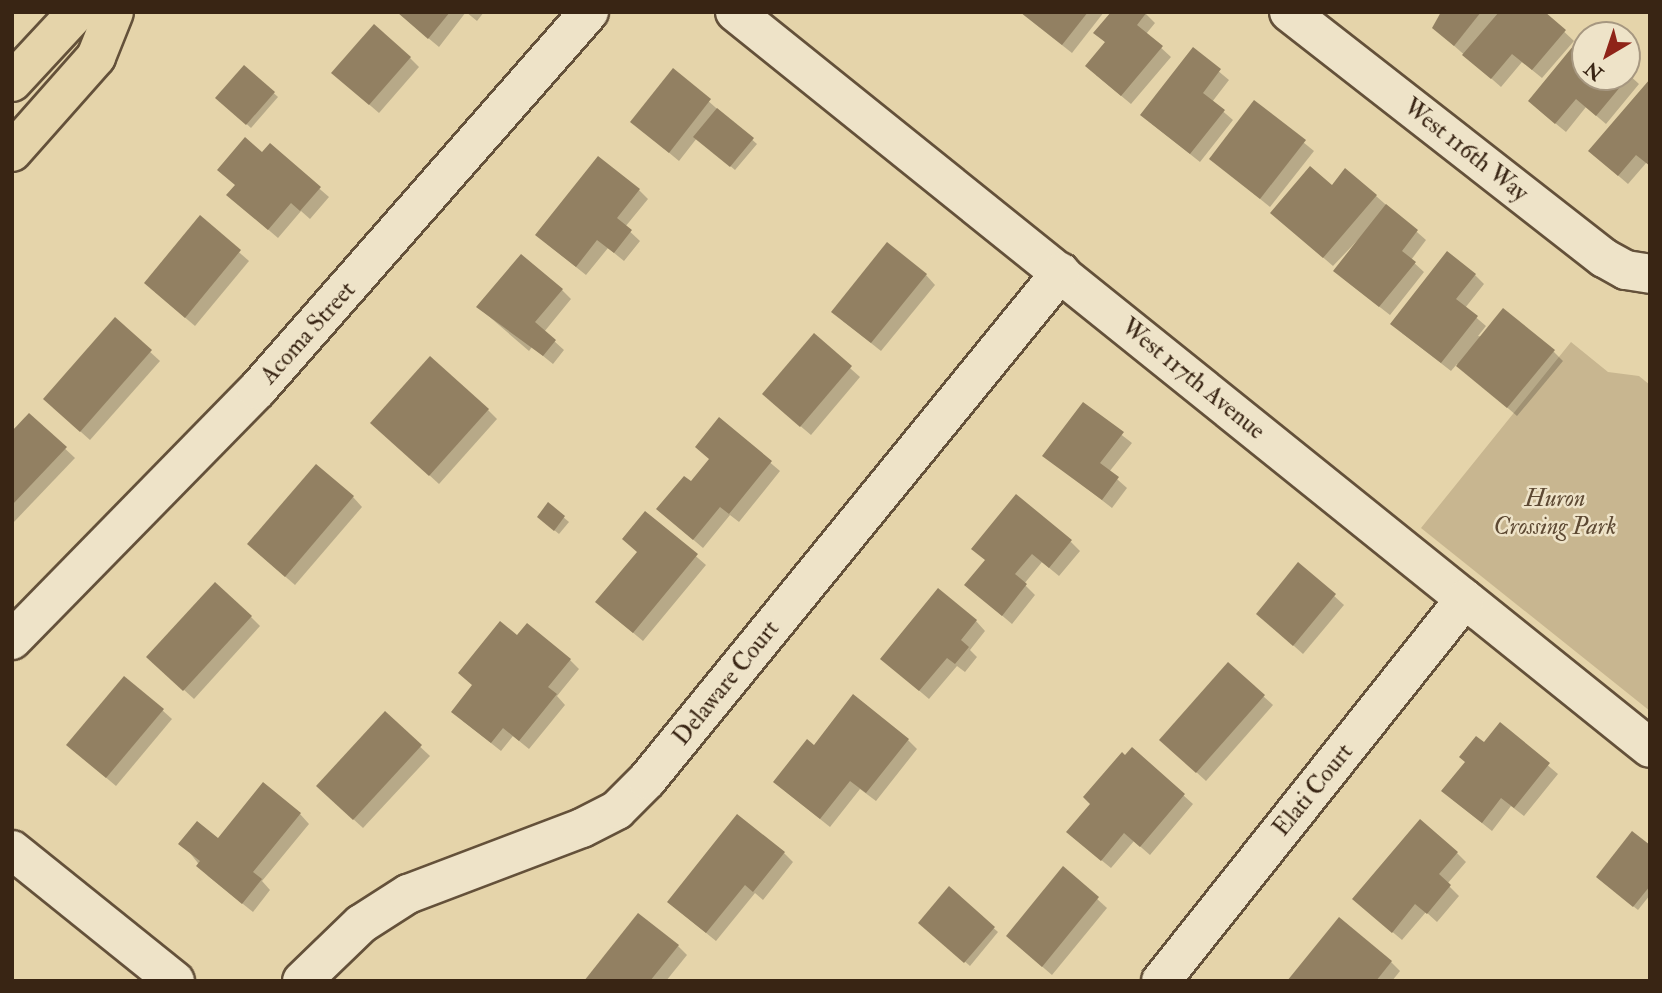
<!DOCTYPE html>
<style>
body{margin:0}
#map{position:relative;width:1662px;height:993px;overflow:hidden;background:#e5d4aa;font-family:"IM FELL Double Pica",serif}
div>[style]{position:absolute}
.green>*{inset:0;background:#c8b690}
.shadow>*{inset:0;background:#0003}
.building>*{inset:0;background:#928062}
.roads{filter:drop-shadow(2px 0 #64513a) drop-shadow(-2px 0 #64513a) drop-shadow(0 2px #64513a) drop-shadow(0 -2px #64513a)}
.minor>*{height:38px;margin:-19px;padding:0 19px;transform-origin:19px;border-radius:19px;background:#eee3c8}
.highway>*{height:38px;margin:-19px;padding:0 19px;transform-origin:19px;border-radius:19px;background:#e5d4aa}
span{translate:-50% -50%;white-space:nowrap;text-align:center;line-height:1.15;-webkit-text-stroke:5px #eee3c8;paint-order:stroke}
.street-label{font-size:24px;color:#392514}
.park-label{font-size:24px;color:#5d4933;font-style:italic}
.frame{position:absolute;inset:0;border:14px solid #392514;pointer-events:none}
.north{position:absolute;left:1571px;top:21px;width:70px;height:70px;box-sizing:border-box;background:#eee3c8;border:2px solid #a69780;border-radius:50%;rotate:219deg;font-size:19px;font-weight:700;line-height:28px;text-align:center;color:#392514}
.north::after{content:'';display:block;margin:auto;width:24px;height:32px;background:#8f2418;clip-path:polygon(50% 0,100% 100%,50% 72%,0 100%)}
</style>
<div id="map">
<div class="green">
<i style="clip-path:polygon(1571px 342px,1608px 372px,1639px 376px,1650px 385px,1650px 711px,1421px 528px)"></i>
</div>
<div class="shadow">
<i style="clip-path:polygon(397px 12px,484px 12px,477px 21px,466px 12px,439px 47px)"></i>
<i style="clip-path:polygon(1020px 12px,1104px 12px,1072px 53px)"></i>
<i style="clip-path:polygon(1144px 12px,1155px 23px,1146px 34px,1171px 57px,1131px 104px,1096px 75px,1106px 43px,1096px 33px)"></i>
<i style="clip-path:polygon(1442px 12px,1543px 12px,1574px 41px,1542px 78px,1522px 62px,1501px 87px,1444px 37px)"></i>
<i style="clip-path:polygon(1583px 37px,1585px 77px,1627px 77px,1627px 73px,1639px 84px,1606px 124px,1586px 107px,1566px 132px,1539px 110px)"></i>
<i style="clip-path:polygon(1193px 50px,1229px 80px,1212px 102px,1233px 120px,1200px 162px,1152px 124px)"></i>
<i style="clip-path:polygon(410px 58px,419px 67px,379px 113px,343px 82px)"></i>
<i style="clip-path:polygon(245px 67px,278px 97px,251px 128px,218px 98px)"></i>
<i style="clip-path:polygon(673px 70px,757px 144px,735px 170px,697px 138px,679px 161px,632px 122px)"></i>
<i style="clip-path:polygon(1649px 83px,1647px 162px,1628px 184px,1600px 160px)"></i>
<i style="clip-path:polygon(1255px 103px,1314px 151px,1270px 207px,1211px 159px)"></i>
<i style="clip-path:polygon(270px 146px,329px 197px,310px 219px,301px 211px,278px 238px,238px 204px,237px 186px)"></i>
<i style="clip-path:polygon(1332px 187px,1376px 196px,1426px 240px,1411px 260px,1424px 272px,1390px 315px,1345px 280px,1373px 224px,1333px 266px,1282px 222px)"></i>
<i style="clip-path:polygon(639px 190px,648px 199px,625px 227px,640px 241px,624px 261px,608px 248px,586px 275px,547px 244px)"></i>
<i style="clip-path:polygon(200px 218px,249px 261px,195px 326px,155px 292px)"></i>
<i style="clip-path:polygon(926px 275px,935px 285px,881px 351px,843px 321px)"></i>
<i style="clip-path:polygon(1475px 275px,1484px 284px,1465px 308px,1486px 326px,1478px 336px,1554px 352px,1563px 361px,1517px 416px,1457px 364px,1451px 371px,1402px 333px)"></i>
<i style="clip-path:polygon(562px 290px,571px 299px,544px 332px,564px 350px,553px 364px,532px 347px,529px 351px,478px 307px)"></i>
<i style="clip-path:polygon(115px 320px,160px 361px,90px 440px,54px 408px)"></i>
<i style="clip-path:polygon(814px 336px,860px 377px,811px 435px,773px 403px)"></i>
<i style="clip-path:polygon(1083px 405px,1132px 443px,1109px 472px,1127px 488px,1112px 508px,1045px 456px)"></i>
<i style="clip-path:polygon(488px 410px,497px 419px,439px 484px,382px 432px)"></i>
<i style="clip-path:polygon(29px 415px,75px 458px,12px 524px,12px 434px)"></i>
<i style="clip-path:polygon(720px 420px,780px 471px,739px 522px,730px 515px,703px 548px,668px 518px,711px 460px)"></i>
<i style="clip-path:polygon(353px 497px,362px 507px,295px 585px,258px 553px)"></i>
<i style="clip-path:polygon(549px 505px,569px 522px,559px 534px,543px 521px)"></i>
<i style="clip-path:polygon(646px 513px,706px 565px,643px 641px,607px 611px,639px 552px)"></i>
<i style="clip-path:polygon(1071px 542px,1080px 551px,1059px 576px,1042px 562px,1024px 584px,1035px 595px,1012px 624px,966px 585px,986px 561px)"></i>
<i style="clip-path:polygon(1299px 564px,1344px 605px,1303px 654px,1268px 623px)"></i>
<i style="clip-path:polygon(251px 617px,260px 626px,194px 699px,158px 666px)"></i>
<i style="clip-path:polygon(976px 621px,985px 631px,970px 650px,977px 657px,965px 672px,957px 666px,929px 699px,882px 659px)"></i>
<i style="clip-path:polygon(517px 637px,570px 660px,579px 669px,557px 696px,565px 705px,529px 749px,513px 736px,501px 751px,463px 721px,474px 686px)"></i>
<i style="clip-path:polygon(1263px 696px,1273px 705px,1206px 781px,1171px 749px)"></i>
<i style="clip-path:polygon(162px 710px,172px 719px,116px 786px,78px 754px)"></i>
<i style="clip-path:polygon(385px 714px,430px 756px,363px 828px,327px 795px)"></i>
<i style="clip-path:polygon(1500px 725px,1558px 774px,1524px 816px,1511px 806px,1492px 831px,1453px 800px)"></i>
<i style="clip-path:polygon(908px 740px,917px 749px,876px 801px,860px 789px,830px 827px,785px 791px,814px 747px)"></i>
<i style="clip-path:polygon(1183px 795px,1193px 804px,1150px 855px,1134px 841px,1111px 868px,1078px 841px)"></i>
<i style="clip-path:polygon(300px 814px,309px 824px,262px 881px,270px 890px,253px 912px,208px 876px,190px 853px)"></i>
<i style="clip-path:polygon(1650px 848px,1650px 895px,1638px 910px,1602px 881px)"></i>
<i style="clip-path:polygon(784px 853px,793px 862px,763px 900px,755px 893px,716px 941px,679px 911px)"></i>
<i style="clip-path:polygon(1457px 853px,1466px 862px,1447px 884px,1459px 896px,1437px 922px,1426px 912px,1402px 940px,1364px 908px)"></i>
<i style="clip-path:polygon(1063px 868px,1107px 908px,1052px 975px,1017px 945px)"></i>
<i style="clip-path:polygon(949px 889px,998px 932px,970px 966px,925px 927px)"></i>
<i style="clip-path:polygon(678px 946px,687px 955px,666px 981px,586px 981px)"></i>
<i style="clip-path:polygon(1391px 962px,1400px 971px,1392px 981px,1289px 981px)"></i>
</div>
<div class="building">
<i style="clip-path:polygon(397px 12px,450px 12px,428px 39px)"></i>
<i style="clip-path:polygon(1020px 12px,1088px 12px,1062px 45px)"></i>
<i style="clip-path:polygon(1111px 12px,1147px 12px,1137px 25px,1163px 46px,1121px 96px,1085px 66px,1105px 42px,1093px 33px)"></i>
<i style="clip-path:polygon(1441px 12px,1481px 12px,1454px 46px,1432px 28px)"></i>
<i style="clip-path:polygon(1499px 12px,1545px 12px,1566px 30px,1532px 70px,1512px 54px,1491px 79px,1462px 55px)"></i>
<i style="clip-path:polygon(374px 24px,411px 57px,369px 105px,331px 73px)"></i>
<i style="clip-path:polygon(1583px 34px,1585px 77px,1627px 77px,1627px 70px,1631px 74px,1596px 116px,1576px 99px,1555px 124px,1528px 101px)"></i>
<i style="clip-path:polygon(1193px 47px,1221px 69px,1203px 93px,1225px 110px,1190px 154px,1140px 115px)"></i>
<i style="clip-path:polygon(244px 65px,275px 92px,246px 125px,215px 98px)"></i>
<i style="clip-path:polygon(673px 68px,711px 99px,669px 153px,630px 122px)"></i>
<i style="clip-path:polygon(1650px 79px,1650px 166px,1636px 155px,1618px 176px,1588px 151px)"></i>
<i style="clip-path:polygon(1254px 100px,1306px 140px,1260px 199px,1209px 159px)"></i>
<i style="clip-path:polygon(717px 108px,754px 138px,730px 167px,693px 137px)"></i>
<i style="clip-path:polygon(245px 137px,262px 152px,270px 143px,321px 187px,300px 211px,291px 203px,268px 230px,226px 195px,235px 185px,217px 170px)"></i>
<i style="clip-path:polygon(598px 156px,640px 189px,617px 218px,632px 230px,614px 253px,597px 240px,576px 267px,535px 235px)"></i>
<i style="clip-path:polygon(1310px 166px,1332px 185px,1345px 168px,1377px 195px,1323px 258px,1270px 213px)"></i>
<i style="clip-path:polygon(1386px 204px,1418px 230px,1402px 251px,1416px 262px,1379px 307px,1333px 271px)"></i>
<i style="clip-path:polygon(200px 215px,241px 250px,185px 318px,144px 283px)"></i>
<i style="clip-path:polygon(887px 242px,927px 274px,871px 343px,831px 312px)"></i>
<i style="clip-path:polygon(1447px 251px,1476px 274px,1456px 299px,1478px 316px,1441px 363px,1390px 324px)"></i>
<i style="clip-path:polygon(521px 254px,563px 289px,535px 322px,556px 340px,543px 356px,476px 307px)"></i>
<i style="clip-path:polygon(1503px 308px,1555px 350px,1507px 408px,1456px 366px)"></i>
<i style="clip-path:polygon(115px 317px,152px 350px,80px 432px,43px 399px)"></i>
<i style="clip-path:polygon(814px 333px,852px 366px,800px 427px,762px 394px)"></i>
<i style="clip-path:polygon(430px 356px,489px 409px,429px 476px,370px 423px)"></i>
<i style="clip-path:polygon(1083px 402px,1124px 432px,1100px 463px,1119px 477px,1102px 500px,1042px 456px)"></i>
<i style="clip-path:polygon(29px 413px,67px 447px,12px 505px,12px 431px)"></i>
<i style="clip-path:polygon(719px 417px,772px 461px,729px 514px,720px 507px,693px 540px,656px 509px,684px 476px,691px 481px,709px 459px,695px 447px)"></i>
<i style="clip-path:polygon(316px 464px,354px 496px,285px 577px,247px 544px)"></i>
<i style="clip-path:polygon(1016px 494px,1072px 540px,1049px 568px,1032px 554px,1015px 574px,1027px 584px,1002px 616px,964px 585px,985px 560px,971px 549px)"></i>
<i style="clip-path:polygon(548px 502px,565px 516px,554px 531px,537px 517px)"></i>
<i style="clip-path:polygon(645px 511px,698px 554px,633px 633px,595px 602px,637px 552px,622px 539px)"></i>
<i style="clip-path:polygon(1298px 562px,1336px 594px,1293px 646px,1256px 614px)"></i>
<i style="clip-path:polygon(215px 582px,252px 616px,183px 691px,146px 657px)"></i>
<i style="clip-path:polygon(938px 588px,977px 620px,961px 640px,969px 647px,955px 664px,947px 658px,919px 691px,880px 659px)"></i>
<i style="clip-path:polygon(500px 621px,517px 635px,527px 623px,571px 659px,548px 687px,557px 694px,519px 741px,503px 728px,491px 743px,451px 712px,472px 685px,458px 673px)"></i>
<i style="clip-path:polygon(1228px 662px,1265px 695px,1196px 773px,1159px 740px)"></i>
<i style="clip-path:polygon(124px 676px,164px 709px,106px 778px,66px 745px)"></i>
<i style="clip-path:polygon(853px 694px,909px 739px,866px 793px,850px 781px,820px 819px,773px 782px,807px 739px,814px 745px)"></i>
<i style="clip-path:polygon(385px 711px,422px 745px,353px 820px,316px 786px)"></i>
<i style="clip-path:polygon(1500px 722px,1550px 763px,1514px 808px,1501px 798px,1482px 823px,1441px 791px,1465px 762px,1459px 757px,1476px 736px,1484px 742px)"></i>
<i style="clip-path:polygon(1132px 747px,1185px 794px,1140px 847px,1124px 833px,1101px 861px,1066px 832px,1090px 804px,1083px 797px,1122px 752px,1125px 755px)"></i>
<i style="clip-path:polygon(263px 782px,301px 813px,253px 872px,262px 879px,242px 904px,196px 866px,200px 861px,178px 844px,197px 821px,218px 838px)"></i>
<i style="clip-path:polygon(737px 814px,785px 852px,753px 892px,745px 885px,706px 933px,667px 902px)"></i>
<i style="clip-path:polygon(1420px 819px,1458px 852px,1439px 874px,1451px 885px,1427px 914px,1415px 904px,1392px 933px,1352px 899px)"></i>
<i style="clip-path:polygon(1632px 831px,1650px 845px,1650px 886px,1633px 907px,1596px 877px)"></i>
<i style="clip-path:polygon(1063px 866px,1099px 897px,1042px 967px,1006px 936px)"></i>
<i style="clip-path:polygon(949px 886px,995px 927px,964px 963px,918px 923px)"></i>
<i style="clip-path:polygon(638px 913px,679px 945px,650px 981px,584px 981px)"></i>
<i style="clip-path:polygon(1339px 917px,1392px 961px,1376px 981px,1287px 981px)"></i>
</div>
<div class="roads">
<div class="minor">
<i style="left:735px;top:12px;width:1174px;rotate:38.81deg"></i>
<i style="left:1289px;top:12px;width:400px;rotate:38deg"></i>
<i style="left:1604px;top:258px;width:25px;rotate:29deg"></i>
<i style="left:1626px;top:270px;width:24px;rotate:9deg"></i>
<i style="left:12px;top:640px;width:350px;rotate:-45.6deg"></i>
<i style="left:257px;top:390px;width:503px;rotate:-48.71deg"></i>
<i style="left:12px;top:850px;width:209px;rotate:38.8deg"></i>
<i style="left:302px;top:981px;width:82px;rotate:-44deg"></i>
<i style="left:361px;top:924px;width:56px;rotate:-32.6deg"></i>
<i style="left:408px;top:894px;width:186px;rotate:-20.8deg"></i>
<i style="left:582px;top:828px;width:39px;rotate:-27deg"></i>
<i style="left:617px;top:810px;width:42px;rotate:-45deg"></i>
<i style="left:647px;top:780px;width:655px;rotate:-50.82deg"></i>
<i style="left:1161px;top:981px;width:488px;rotate:-51.5deg"></i>
</div>
<div class="highway">
<i style="left:12px;top:82px;width:96px;rotate:-47.1deg"></i>
<i style="left:12px;top:152px;width:127px;rotate:-48.5deg"></i>
<i style="left:96px;top:57px;width:48px;rotate:-68.2deg"></i>
</div>
</div>
<div class="street-label">
<span style="left:1466px;top:150px;rotate:38deg">West 116th Way</span>
<span style="left:308px;top:333px;rotate:-48deg">Acoma Street</span>
<span style="left:1193px;top:379px;rotate:39deg">West 117th Avenue</span>
<span style="left:726px;top:683px;rotate:-51deg">Delaware Court</span>
<span style="left:1313px;top:790px;rotate:-51deg">Elati Court</span>
</div>
<div class="park-label">
<span style="left:1555px;top:513px">Huron<br>Crossing Park</span>
</div>
<div class="frame"></div>
<div class="north">N</div>
</div>
